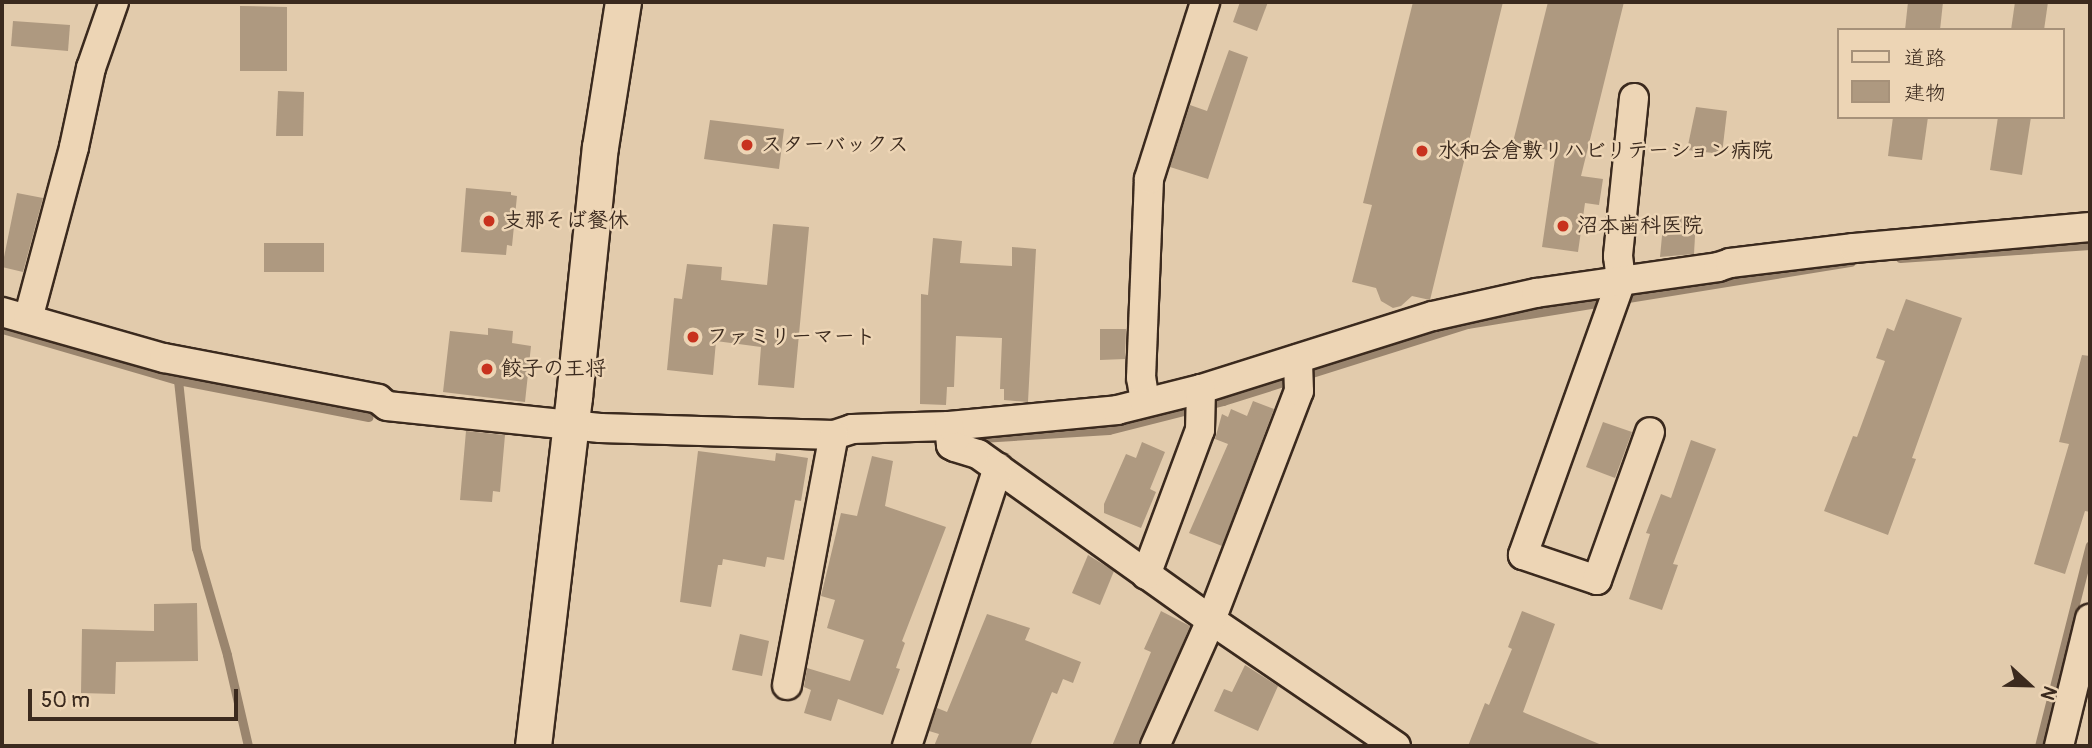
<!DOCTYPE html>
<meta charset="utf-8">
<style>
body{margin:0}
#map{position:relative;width:2092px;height:748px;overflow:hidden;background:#e2cbac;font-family:Pangolin,"Klee One",sans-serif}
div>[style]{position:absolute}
.stream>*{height:9px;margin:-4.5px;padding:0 4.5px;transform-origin:4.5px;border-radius:4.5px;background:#9a856e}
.building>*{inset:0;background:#ae9980}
.roads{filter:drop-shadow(2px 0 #3b2a1e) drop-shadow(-2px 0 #3b2a1e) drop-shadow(0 2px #3b2a1e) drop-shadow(0 -2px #3b2a1e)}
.minor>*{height:28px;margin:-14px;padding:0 14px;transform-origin:14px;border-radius:14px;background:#edd5b5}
.tertiary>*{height:35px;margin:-17.5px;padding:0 17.5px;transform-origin:17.5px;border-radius:17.5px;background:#edd5b5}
.dots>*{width:19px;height:19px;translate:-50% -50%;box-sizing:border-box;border:4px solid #edd5b5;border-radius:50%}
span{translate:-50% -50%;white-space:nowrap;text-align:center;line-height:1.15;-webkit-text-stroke:5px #edd5b5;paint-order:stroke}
.poi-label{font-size:21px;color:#3b2a1e;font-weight:700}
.left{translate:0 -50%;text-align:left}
.frame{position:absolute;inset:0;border:4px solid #3b2a1e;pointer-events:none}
.legend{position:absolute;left:1837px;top:28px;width:228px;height:91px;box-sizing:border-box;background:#edd5b5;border:2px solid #a69179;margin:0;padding:9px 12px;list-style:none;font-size:21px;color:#3b2a1e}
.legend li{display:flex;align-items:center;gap:14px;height:35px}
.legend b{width:35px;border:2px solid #a69179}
.north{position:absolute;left:1994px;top:650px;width:70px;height:70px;-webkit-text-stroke:5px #edd5b5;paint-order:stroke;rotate:112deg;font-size:19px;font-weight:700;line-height:28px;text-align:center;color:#3b2a1e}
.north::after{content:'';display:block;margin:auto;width:24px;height:32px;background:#3b2a1e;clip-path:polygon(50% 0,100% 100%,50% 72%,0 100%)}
.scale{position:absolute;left:28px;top:689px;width:210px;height:32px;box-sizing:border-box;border:4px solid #3b2a1e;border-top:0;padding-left:9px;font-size:21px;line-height:24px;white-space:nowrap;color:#3b2a1e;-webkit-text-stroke:5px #edd5b5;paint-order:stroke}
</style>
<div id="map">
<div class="stream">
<i style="left:1900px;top:258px;width:190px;rotate:-3.9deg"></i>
<i style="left:2px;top:329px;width:183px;rotate:16.2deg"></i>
<i style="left:178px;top:380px;width:194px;rotate:11deg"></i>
<i style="left:178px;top:380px;width:169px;rotate:83.9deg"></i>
<i style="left:196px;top:548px;width:111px;rotate:73.8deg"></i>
<i style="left:227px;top:655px;width:93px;rotate:77deg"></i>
<i style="left:965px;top:439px;width:144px;rotate:-3.6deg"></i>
<i style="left:1109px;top:430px;width:118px;rotate:-14.3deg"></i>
<i style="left:1223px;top:401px;width:256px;rotate:-17.5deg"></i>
<i style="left:1467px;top:324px;width:389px;rotate:-9.2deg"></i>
<i style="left:2039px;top:746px;width:207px;rotate:-75.8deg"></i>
</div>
<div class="building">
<i style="clip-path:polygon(1240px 2px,1268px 2px,1257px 31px,1233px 22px)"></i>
<i style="clip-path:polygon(1413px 2px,1503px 2px,1430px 300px,1412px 296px,1401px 306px,1393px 308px,1381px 301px,1376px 288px,1352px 282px,1372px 205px,1363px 203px)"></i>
<i style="clip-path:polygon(1548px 2px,1624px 2px,1581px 176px,1603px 179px,1599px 205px,1585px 203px,1578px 252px,1542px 247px,1556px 152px,1513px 142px)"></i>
<i style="clip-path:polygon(1908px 2px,1943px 2px,1940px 30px,1905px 30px)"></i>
<i style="clip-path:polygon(2015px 2px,2048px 2px,2044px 30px,2011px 30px)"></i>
<i style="clip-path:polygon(240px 6px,287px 7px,287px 71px,240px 71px)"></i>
<i style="clip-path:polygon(13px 21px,70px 25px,68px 51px,11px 46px)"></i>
<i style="clip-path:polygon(1229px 50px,1248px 57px,1208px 179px,1170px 167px,1190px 105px,1207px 111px)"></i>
<i style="clip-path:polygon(278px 91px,304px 92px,303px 136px,276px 136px)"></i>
<i style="clip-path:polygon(1696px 107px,1727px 111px,1722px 154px,1687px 150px)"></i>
<i style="clip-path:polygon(1893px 117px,1928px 117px,1922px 160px,1888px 156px)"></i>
<i style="clip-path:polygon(1998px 117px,2031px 117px,2022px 175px,1990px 170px)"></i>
<i style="clip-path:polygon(710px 120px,784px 129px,779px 169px,704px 159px)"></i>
<i style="clip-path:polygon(466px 188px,511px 192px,511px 195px,517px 196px,512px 246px,507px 245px,506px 255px,461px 252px)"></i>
<i style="clip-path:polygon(17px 193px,43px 198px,23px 272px,2px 267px)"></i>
<i style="clip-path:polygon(1664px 215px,1696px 218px,1694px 254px,1660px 257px)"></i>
<i style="clip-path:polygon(773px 224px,809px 227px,794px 388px,758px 385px,761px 347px,716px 341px,713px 375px,667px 370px,674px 298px,682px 299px,687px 264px,722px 267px,721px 280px,767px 285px)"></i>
<i style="clip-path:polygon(933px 238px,962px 241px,960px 263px,1012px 266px,1012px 247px,1036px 249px,1028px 402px,1004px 400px,1004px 389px,1000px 389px,1002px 338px,956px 336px,954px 387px,947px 387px,946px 405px,920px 404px,921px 294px,928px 295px)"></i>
<i style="clip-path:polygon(264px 243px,324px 243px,324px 272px,264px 272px)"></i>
<i style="clip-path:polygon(1906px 299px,1962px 318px,1912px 458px,1916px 459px,1888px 535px,1824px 511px,1853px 436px,1857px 437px,1885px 361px,1876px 358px,1887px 328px,1894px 331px)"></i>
<i style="clip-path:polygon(488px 328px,513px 331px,512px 343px,531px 346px,525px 402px,443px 392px,450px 331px,488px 335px)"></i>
<i style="clip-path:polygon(1100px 329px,1126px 329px,1125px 359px,1100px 360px)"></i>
<i style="clip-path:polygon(2082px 355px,2090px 356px,2090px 512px,2085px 511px,2065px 574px,2034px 564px,2069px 444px,2059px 442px)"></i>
<i style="clip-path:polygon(1253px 401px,1274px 409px,1222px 546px,1189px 533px,1228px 444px,1215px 439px,1222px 414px,1228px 417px,1231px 409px,1247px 416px)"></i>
<i style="clip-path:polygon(1603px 422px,1632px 432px,1615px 478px,1586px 467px)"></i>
<i style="clip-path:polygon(466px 431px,505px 435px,500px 492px,493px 491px,492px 502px,460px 500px)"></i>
<i style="clip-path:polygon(1691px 440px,1716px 449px,1673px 564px,1678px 565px,1662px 610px,1629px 599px,1650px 534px,1646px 533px,1661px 494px,1671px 498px)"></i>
<i style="clip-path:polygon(1142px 442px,1165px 452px,1150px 489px,1156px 492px,1141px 528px,1104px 513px,1104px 504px,1126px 454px,1136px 458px)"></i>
<i style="clip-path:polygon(698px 451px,775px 461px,776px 453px,808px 458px,801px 501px,795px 500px,784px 560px,767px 557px,765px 567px,723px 559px,722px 565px,718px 565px,711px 607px,680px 602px)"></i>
<i style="clip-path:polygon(872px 456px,893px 461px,885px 506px,946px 527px,902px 641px,905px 643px,896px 668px,900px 669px,883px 715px,838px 699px,831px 721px,804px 713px,811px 690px,804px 687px,807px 668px,850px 681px,864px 640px,827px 628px,835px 600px,821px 596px,841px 513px,857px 516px)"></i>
<i style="clip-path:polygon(1088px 555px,1114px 571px,1100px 605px,1072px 593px)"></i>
<i style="clip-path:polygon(197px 603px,198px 661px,116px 662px,115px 694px,81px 693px,82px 629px,154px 631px,154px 604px)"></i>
<i style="clip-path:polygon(1161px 611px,1190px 626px,1139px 746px,1112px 746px,1151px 652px,1144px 649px)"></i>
<i style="clip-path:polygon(1522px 611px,1555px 624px,1523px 712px,1604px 746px,1468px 746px,1485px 703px,1489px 705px,1512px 649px,1508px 647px)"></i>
<i style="clip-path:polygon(987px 614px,1030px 628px,1025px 640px,1081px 662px,1073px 683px,1063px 679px,1057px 694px,1052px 692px,1030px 746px,934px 746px,939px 734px,929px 731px,937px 708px,947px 712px)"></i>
<i style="clip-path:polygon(740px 634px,769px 641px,762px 676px,732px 670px)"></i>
<i style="clip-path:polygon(1245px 665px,1278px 686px,1258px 731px,1214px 711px,1224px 689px,1232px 692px)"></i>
</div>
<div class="roads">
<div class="minor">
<i style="left:1634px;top:98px;width:159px;rotate:95.8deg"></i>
<i style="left:1618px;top:256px;width:25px;rotate:83deg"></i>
<i style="left:1621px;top:281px;width:291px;rotate:109.7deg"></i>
<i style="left:1523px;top:555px;width:78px;rotate:18.7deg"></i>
<i style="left:1597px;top:580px;width:157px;rotate:-70.3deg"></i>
<i style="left:2px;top:312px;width:168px;rotate:15.9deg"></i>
<i style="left:164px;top:358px;width:218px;rotate:10.8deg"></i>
<i style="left:378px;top:399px;width:11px;rotate:38deg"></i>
<i style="left:387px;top:406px;width:214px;rotate:5.9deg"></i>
<i style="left:600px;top:428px;width:234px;rotate:1.7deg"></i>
<i style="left:834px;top:435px;width:19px;rotate:-18deg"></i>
<i style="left:852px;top:429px;width:97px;rotate:-1.8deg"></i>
<i style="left:949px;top:426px;width:169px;rotate:-5.4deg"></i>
<i style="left:1117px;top:410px;width:87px;rotate:-14deg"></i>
<i style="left:1201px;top:389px;width:243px;rotate:-17.5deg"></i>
<i style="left:1433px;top:316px;width:106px;rotate:-12.6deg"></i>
<i style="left:1536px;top:293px;width:184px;rotate:-8.1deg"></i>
<i style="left:1718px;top:267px;width:13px;rotate:-18deg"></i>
<i style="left:1730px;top:263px;width:125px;rotate:-6.9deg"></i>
<i style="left:1854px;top:248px;width:237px;rotate:-5.1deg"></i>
<i style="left:28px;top:319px;width:178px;rotate:-75deg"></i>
<i style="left:74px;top:147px;width:81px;rotate:-77.9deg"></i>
<i style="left:91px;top:68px;width:70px;rotate:-70.8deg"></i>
<i style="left:1145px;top:402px;width:24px;rotate:-99deg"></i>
<i style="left:1141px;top:378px;width:199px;rotate:-87.7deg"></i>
<i style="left:1149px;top:179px;width:186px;rotate:-72.4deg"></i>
<i style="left:949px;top:426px;width:19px;rotate:84deg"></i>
<i style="left:951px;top:445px;width:4px;rotate:27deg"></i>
<i style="left:955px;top:447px;width:24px;rotate:17deg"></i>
<i style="left:978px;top:454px;width:286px;rotate:35.5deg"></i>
<i style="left:1211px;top:620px;width:224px;rotate:34.3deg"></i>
<i style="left:1146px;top:575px;width:155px;rotate:-69.6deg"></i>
<i style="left:1200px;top:430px;width:41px;rotate:-88.6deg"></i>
<i style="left:787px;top:685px;width:254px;rotate:-79.4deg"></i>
<i style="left:907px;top:746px;width:293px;rotate:-71.9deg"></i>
<i style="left:1155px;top:746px;width:138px;rotate:-66deg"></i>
<i style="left:1211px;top:620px;width:245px;rotate:-69deg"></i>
<i style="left:1299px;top:391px;width:32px;rotate:-92deg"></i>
<i style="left:2059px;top:746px;width:131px;rotate:-76.3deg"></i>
</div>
<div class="tertiary">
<i style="left:533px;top:746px;width:351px;rotate:-83.3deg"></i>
<i style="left:574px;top:397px;width:251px;rotate:-84.1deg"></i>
<i style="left:600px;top:147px;width:147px;rotate:-81deg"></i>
</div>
</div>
<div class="dots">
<i style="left:747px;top:145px;background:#c8321e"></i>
<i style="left:1422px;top:151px;background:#c8321e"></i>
<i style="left:489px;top:221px;background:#c8321e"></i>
<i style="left:1563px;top:226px;background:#c8321e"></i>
<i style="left:693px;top:337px;background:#c8321e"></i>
<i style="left:487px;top:369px;background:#c8321e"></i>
</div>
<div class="poi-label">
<span class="left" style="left:761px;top:145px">スターバックス</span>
<span class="left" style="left:1438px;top:151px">水和会倉敷リハビリテーション病院</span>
<span class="left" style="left:503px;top:221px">支那そば餐休</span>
<span class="left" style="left:1577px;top:226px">沼本歯科医院</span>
<span class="left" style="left:707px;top:337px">ファミリーマート</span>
<span class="left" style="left:501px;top:369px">餃子の王将</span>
</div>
<div class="frame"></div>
<ul class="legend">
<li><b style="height:9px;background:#edd5b5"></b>道路</li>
<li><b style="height:19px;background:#ae9980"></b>建物</li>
</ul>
<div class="north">N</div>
<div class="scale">50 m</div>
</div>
